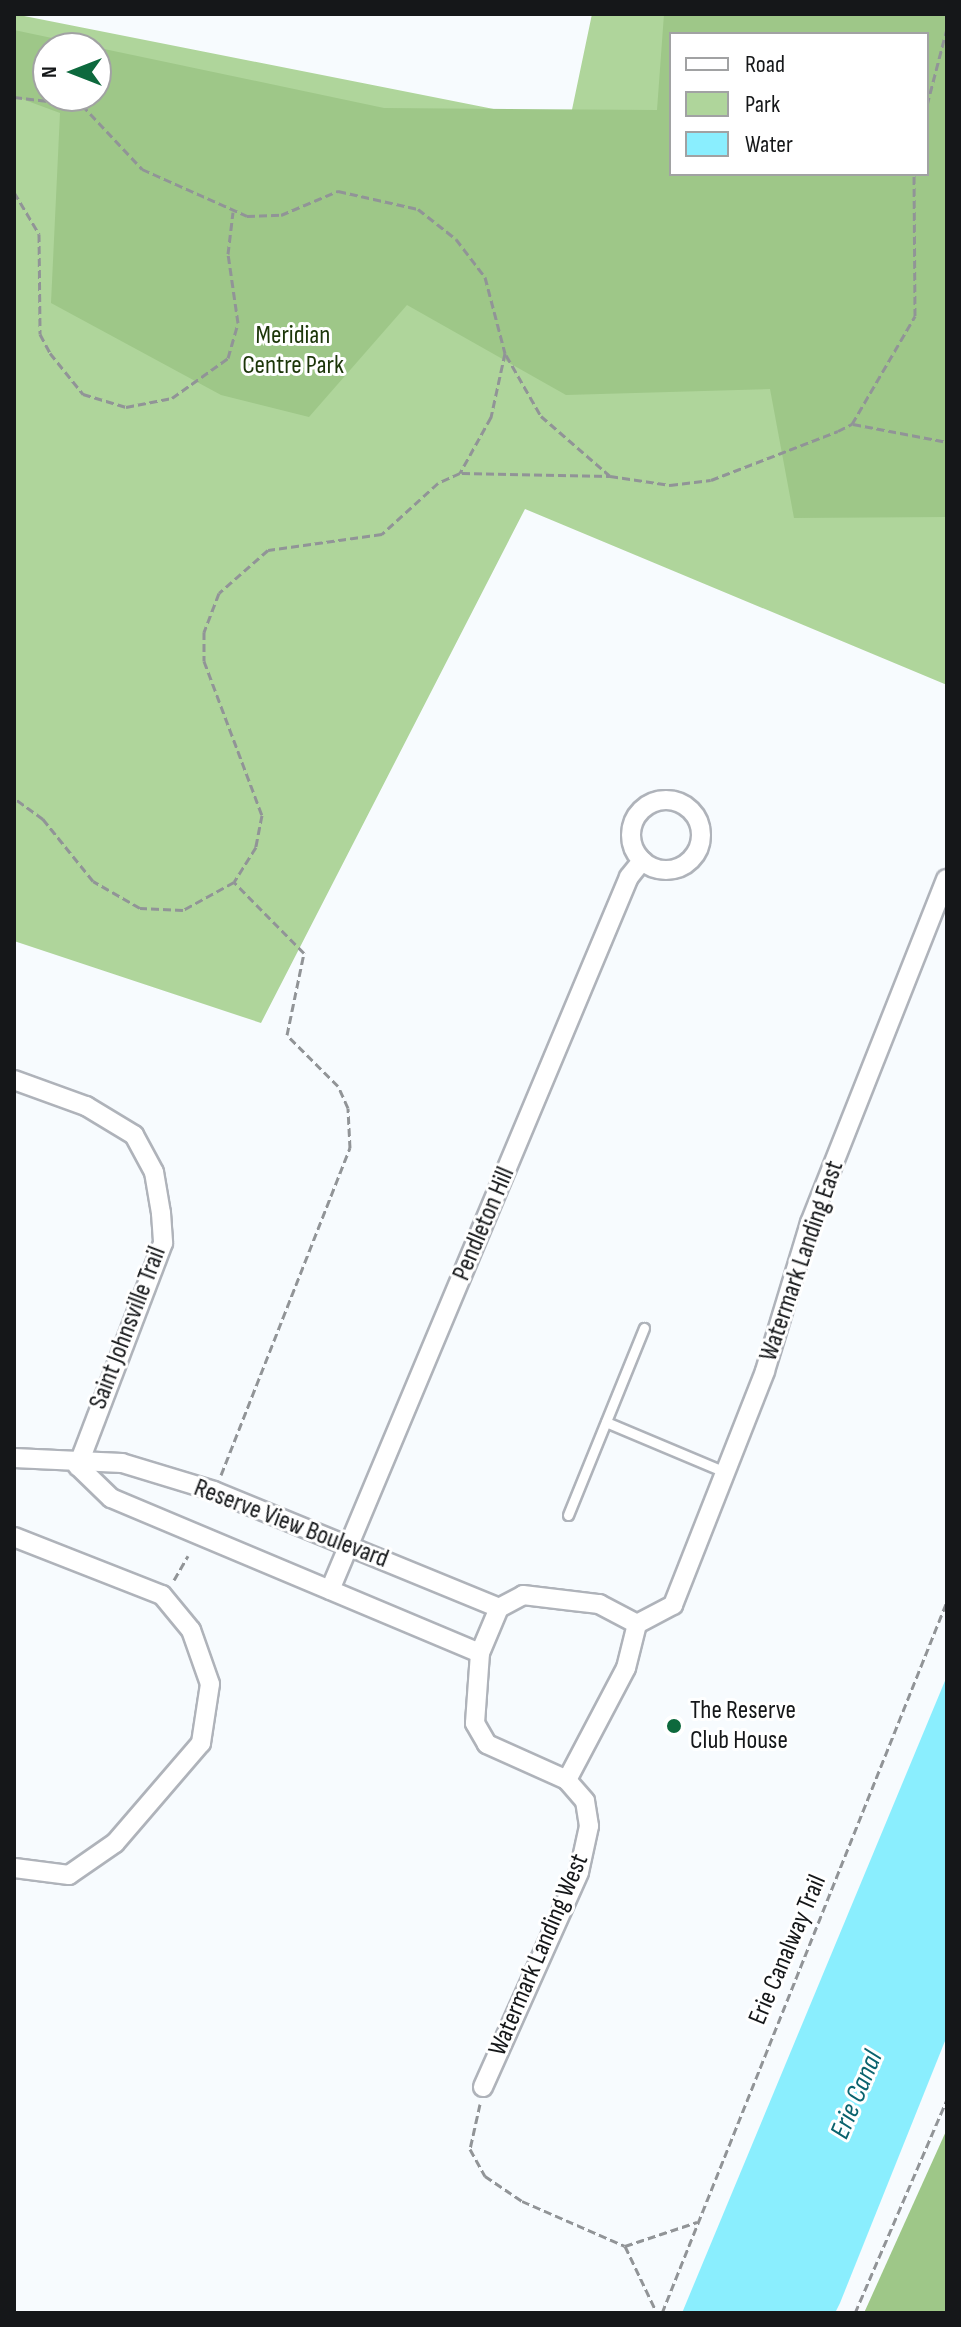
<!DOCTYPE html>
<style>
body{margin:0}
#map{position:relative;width:961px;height:2327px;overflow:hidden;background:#f7fbfe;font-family:"Sofia Sans Condensed",sans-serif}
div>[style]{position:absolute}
.green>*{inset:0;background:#afd59b}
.forest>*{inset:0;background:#9ec788}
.water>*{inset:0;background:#8aeefe}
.path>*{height:3px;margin-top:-1.5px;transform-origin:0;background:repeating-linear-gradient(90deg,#919497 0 8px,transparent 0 12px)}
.roads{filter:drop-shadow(2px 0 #afb3ba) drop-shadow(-2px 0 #afb3ba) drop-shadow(0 2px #afb3ba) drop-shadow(0 -2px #afb3ba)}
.service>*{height:9px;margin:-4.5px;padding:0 4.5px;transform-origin:4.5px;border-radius:4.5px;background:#fff}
.minor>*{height:18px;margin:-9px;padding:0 9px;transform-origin:9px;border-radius:9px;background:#fff}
.minor>.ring{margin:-9px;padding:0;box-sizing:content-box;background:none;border:18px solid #fff;border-radius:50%}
.dots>*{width:22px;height:22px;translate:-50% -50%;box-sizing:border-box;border:4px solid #fff;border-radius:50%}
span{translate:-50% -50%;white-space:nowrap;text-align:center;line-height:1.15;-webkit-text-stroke:6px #fff;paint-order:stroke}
.park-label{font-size:26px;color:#1c3609}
.street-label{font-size:26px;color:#151719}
.poi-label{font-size:26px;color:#151719}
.left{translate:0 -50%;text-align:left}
.water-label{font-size:28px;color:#0a636e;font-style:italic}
.frame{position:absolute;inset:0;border:16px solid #151719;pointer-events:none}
.legend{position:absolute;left:669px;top:32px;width:260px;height:144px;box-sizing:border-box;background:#fff;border:2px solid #a1a2a3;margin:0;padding:10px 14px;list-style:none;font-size:24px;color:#151719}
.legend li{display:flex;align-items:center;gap:16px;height:40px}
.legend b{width:40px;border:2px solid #a1a2a3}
.north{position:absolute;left:32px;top:32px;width:80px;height:80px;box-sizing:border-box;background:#fff;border:2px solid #a1a2a3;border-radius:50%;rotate:270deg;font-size:22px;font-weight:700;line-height:32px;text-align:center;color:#151719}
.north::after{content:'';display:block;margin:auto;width:28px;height:36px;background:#0d693d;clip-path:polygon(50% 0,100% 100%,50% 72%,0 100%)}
</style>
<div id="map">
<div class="green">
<i style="clip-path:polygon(evenodd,14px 14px,569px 124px,592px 14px,947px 14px,947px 685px,525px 509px,261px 1023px,14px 941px,14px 14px,671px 34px,927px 34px,927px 174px,671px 174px,671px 34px,14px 14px,48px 48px,96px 48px,96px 96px,48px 96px,48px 48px)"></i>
</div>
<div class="forest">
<i style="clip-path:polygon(evenodd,664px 14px,947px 14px,947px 517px,794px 518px,770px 389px,566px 395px,407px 305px,309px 417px,221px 395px,51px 303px,60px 113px,14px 96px,14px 30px,384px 108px,657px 110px,664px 14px,671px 34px,927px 34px,927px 174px,671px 174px,671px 34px,664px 14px,48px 48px,96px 48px,96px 96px,48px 96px,48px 48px)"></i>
<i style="clip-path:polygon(947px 2129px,947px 2313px,864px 2313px)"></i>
</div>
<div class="water">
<i style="clip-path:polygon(947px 1676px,947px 2036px,840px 2303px,835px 2313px,682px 2313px)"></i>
</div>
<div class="path">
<i style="left:14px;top:97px;width:68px;rotate:6.7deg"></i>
<i style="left:82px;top:105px;width:88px;rotate:46.8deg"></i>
<i style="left:142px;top:169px;width:115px;rotate:24.1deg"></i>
<i style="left:247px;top:216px;width:34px;rotate:-2deg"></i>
<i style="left:281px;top:215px;width:62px;rotate:-22.8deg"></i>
<i style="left:338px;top:191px;width:82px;rotate:12.7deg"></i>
<i style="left:418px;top:209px;width:48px;rotate:38.3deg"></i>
<i style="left:456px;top:239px;width:48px;rotate:52.7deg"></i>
<i style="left:485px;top:277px;width:79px;rotate:75.3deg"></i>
<i style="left:505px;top:353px;width:66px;rotate:102.3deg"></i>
<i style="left:491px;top:417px;width:64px;rotate:119deg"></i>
<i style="left:460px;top:473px;width:24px;rotate:156deg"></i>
<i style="left:438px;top:483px;width:76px;rotate:137.7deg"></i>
<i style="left:382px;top:534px;width:115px;rotate:172deg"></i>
<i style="left:268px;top:550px;width:65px;rotate:138.7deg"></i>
<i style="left:219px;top:593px;width:42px;rotate:111deg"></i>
<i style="left:204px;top:632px;width:29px;rotate:90deg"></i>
<i style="left:204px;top:661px;width:165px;rotate:69.4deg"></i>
<i style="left:262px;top:815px;width:33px;rotate:101deg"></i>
<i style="left:256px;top:847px;width:41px;rotate:122.2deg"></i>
<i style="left:234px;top:882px;width:58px;rotate:151.2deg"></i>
<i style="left:183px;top:910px;width:43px;rotate:-177.3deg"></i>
<i style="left:140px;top:908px;width:54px;rotate:-150.1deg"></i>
<i style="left:93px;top:881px;width:80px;rotate:-128.9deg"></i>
<i style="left:43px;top:819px;width:36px;rotate:-144deg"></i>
<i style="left:927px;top:105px;width:80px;rotate:-75.4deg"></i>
<i style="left:14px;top:192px;width:49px;rotate:59.2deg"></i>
<i style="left:39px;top:234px;width:100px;rotate:89.4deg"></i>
<i style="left:40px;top:334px;width:21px;rotate:62deg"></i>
<i style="left:50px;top:353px;width:53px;rotate:51.2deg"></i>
<i style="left:83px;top:394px;width:45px;rotate:16.8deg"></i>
<i style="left:126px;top:407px;width:47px;rotate:-11.1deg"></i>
<i style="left:172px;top:398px;width:69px;rotate:-35.5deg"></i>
<i style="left:228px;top:358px;width:36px;rotate:-74deg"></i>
<i style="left:238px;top:323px;width:70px;rotate:-98.2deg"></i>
<i style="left:228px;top:254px;width:42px;rotate:-83.2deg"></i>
<i style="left:506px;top:355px;width:70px;rotate:60.2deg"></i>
<i style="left:541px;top:416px;width:91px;rotate:41deg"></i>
<i style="left:610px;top:476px;width:61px;rotate:8.5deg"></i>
<i style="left:670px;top:485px;width:41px;rotate:-7deg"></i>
<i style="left:711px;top:480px;width:136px;rotate:-21.1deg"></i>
<i style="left:838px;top:431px;width:16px;rotate:-27deg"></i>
<i style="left:852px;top:424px;width:125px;rotate:-59.7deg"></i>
<i style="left:915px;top:316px;width:142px;rotate:-90.4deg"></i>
<i style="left:853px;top:424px;width:96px;rotate:10.8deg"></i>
<i style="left:462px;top:473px;width:148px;rotate:1.2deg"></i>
<i style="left:221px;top:1475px;width:352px;rotate:-68.5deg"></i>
<i style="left:350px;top:1148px;width:40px;rotate:-92.9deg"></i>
<i style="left:348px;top:1108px;width:24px;rotate:-114deg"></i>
<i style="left:338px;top:1086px;width:72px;rotate:-135deg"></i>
<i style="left:287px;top:1035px;width:84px;rotate:-78.3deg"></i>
<i style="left:304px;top:953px;width:100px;rotate:-134.6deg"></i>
<i style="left:174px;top:1580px;width:28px;rotate:-60deg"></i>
<i style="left:480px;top:2104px;width:46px;rotate:102.5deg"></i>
<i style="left:470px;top:2149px;width:31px;rotate:61deg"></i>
<i style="left:485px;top:2176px;width:45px;rotate:34deg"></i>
<i style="left:522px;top:2201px;width:112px;rotate:23.6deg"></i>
<i style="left:625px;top:2246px;width:74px;rotate:64.5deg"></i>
<i style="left:625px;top:2246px;width:76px;rotate:-18.4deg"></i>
<i style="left:662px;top:2313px;width:767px;rotate:-68.18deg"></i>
<i style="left:855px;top:2313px;width:233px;rotate:-66.7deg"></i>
</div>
<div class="roads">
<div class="service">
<i style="left:606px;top:1422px;width:129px;rotate:22.8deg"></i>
<i style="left:568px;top:1515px;width:202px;rotate:-67.9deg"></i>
</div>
<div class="minor">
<i class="ring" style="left:631px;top:800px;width:52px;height:52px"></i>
<i style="left:14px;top:1080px;width:77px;rotate:19.9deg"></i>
<i style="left:86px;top:1106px;width:56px;rotate:31.1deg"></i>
<i style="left:134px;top:1135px;width:42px;rotate:61.6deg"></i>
<i style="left:154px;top:1172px;width:42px;rotate:80.3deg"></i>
<i style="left:161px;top:1213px;width:30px;rotate:86deg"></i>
<i style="left:163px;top:1243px;width:239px;rotate:110.9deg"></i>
<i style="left:14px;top:1458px;width:108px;rotate:2.7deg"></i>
<i style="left:122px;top:1463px;width:96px;rotate:16.9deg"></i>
<i style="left:214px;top:1491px;width:308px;rotate:22.3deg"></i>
<i style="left:78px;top:1466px;width:46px;rotate:44.1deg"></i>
<i style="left:111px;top:1498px;width:400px;rotate:22.8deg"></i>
<i style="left:14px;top:1537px;width:159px;rotate:21.4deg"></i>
<i style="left:162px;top:1595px;width:45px;rotate:50.4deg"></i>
<i style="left:191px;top:1630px;width:57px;rotate:70.6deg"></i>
<i style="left:210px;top:1684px;width:60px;rotate:98.7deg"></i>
<i style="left:201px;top:1743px;width:132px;rotate:130.7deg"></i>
<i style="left:115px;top:1843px;width:56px;rotate:145.2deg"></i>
<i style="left:69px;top:1875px;width:55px;rotate:-172.7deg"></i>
<i style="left:330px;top:1590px;width:773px;rotate:-67.25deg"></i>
<i style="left:629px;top:877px;width:21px;rotate:-51deg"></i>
<i style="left:523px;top:1595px;width:77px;rotate:6.8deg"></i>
<i style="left:599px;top:1604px;width:43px;rotate:27.8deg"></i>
<i style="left:637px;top:1624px;width:45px;rotate:104deg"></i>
<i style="left:626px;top:1668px;width:127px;rotate:117.8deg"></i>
<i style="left:567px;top:1780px;width:88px;rotate:-155.8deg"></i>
<i style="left:487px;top:1744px;width:24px;rotate:-120deg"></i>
<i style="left:475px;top:1723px;width:70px;rotate:-85.9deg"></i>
<i style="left:480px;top:1653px;width:49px;rotate:-67.1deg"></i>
<i style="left:499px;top:1608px;width:27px;rotate:-28deg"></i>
<i style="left:637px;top:1624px;width:41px;rotate:-27.8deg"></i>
<i style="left:673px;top:1605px;width:251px;rotate:-68.5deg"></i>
<i style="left:765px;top:1371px;width:155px;rotate:-73.1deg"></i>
<i style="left:810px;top:1223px;width:370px;rotate:-68.4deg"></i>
<i style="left:483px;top:2087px;width:235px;rotate:-65.9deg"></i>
<i style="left:579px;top:1872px;width:47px;rotate:-77.7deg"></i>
<i style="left:589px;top:1826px;width:25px;rotate:-99deg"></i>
<i style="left:585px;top:1801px;width:28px;rotate:-131deg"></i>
</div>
</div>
<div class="dots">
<i style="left:674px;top:1726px;background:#0d693d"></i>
</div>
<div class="park-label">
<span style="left:293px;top:351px">Meridian<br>Centre Park</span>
</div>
<div class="street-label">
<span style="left:484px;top:1224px;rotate:-67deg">Pendleton Hill</span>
<span style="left:802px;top:1261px;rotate:-71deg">Watermark Landing East</span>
<span style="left:128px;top:1328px;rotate:-69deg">Saint Johnsville Trail</span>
<span style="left:291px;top:1524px;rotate:21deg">Reserve View Boulevard</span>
<span style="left:788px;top:1950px;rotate:-67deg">Erie Canalway Trail</span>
<span style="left:539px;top:1955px;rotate:-67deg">Watermark Landing West</span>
</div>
<div class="poi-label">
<span class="left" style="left:690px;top:1726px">The Reserve<br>Club House</span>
</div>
<div class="water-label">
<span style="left:857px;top:2095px;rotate:-67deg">Erie Canal</span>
</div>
<div class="frame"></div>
<ul class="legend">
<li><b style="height:10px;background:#fff"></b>Road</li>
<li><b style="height:22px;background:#afd59b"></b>Park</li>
<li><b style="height:22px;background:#8aeefe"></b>Water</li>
</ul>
<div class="north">N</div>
</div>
